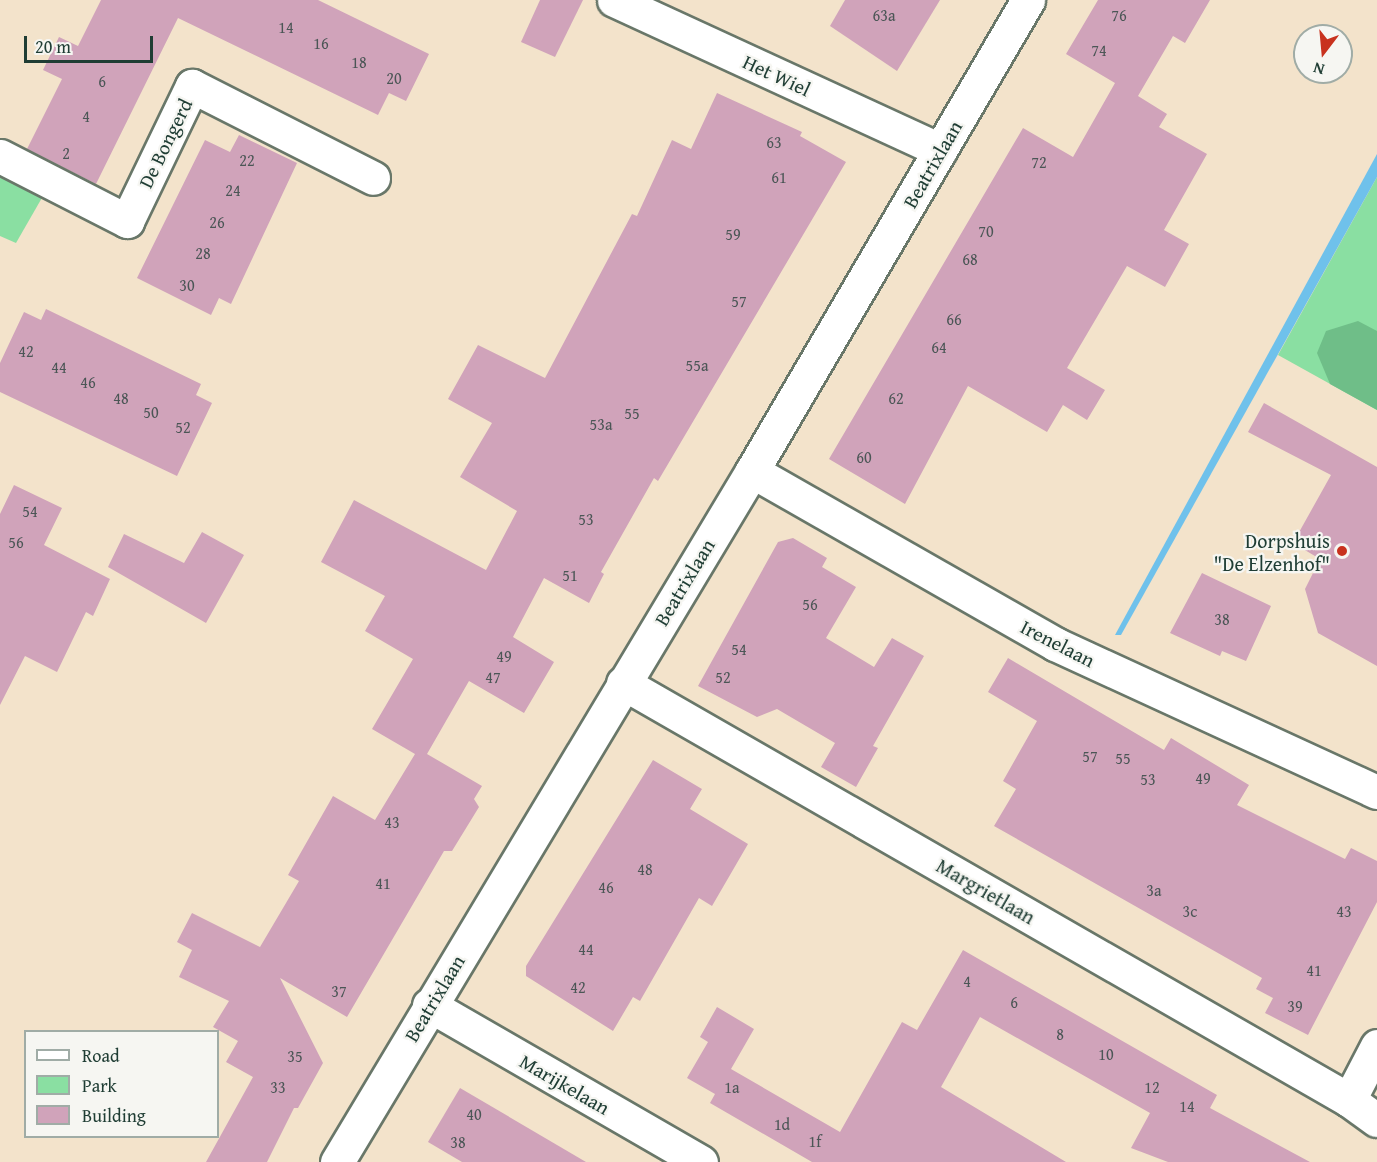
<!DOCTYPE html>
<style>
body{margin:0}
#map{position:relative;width:1377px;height:1162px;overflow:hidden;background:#f3e3cb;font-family:"Gentium Book Plus",serif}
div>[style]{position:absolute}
.green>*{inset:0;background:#8adfa2}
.forest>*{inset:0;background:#6fbe88}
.water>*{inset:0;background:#6fc1eb}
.building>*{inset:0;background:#d0a3ba}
.roads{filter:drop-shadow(2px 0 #697769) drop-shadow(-2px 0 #697769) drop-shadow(0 2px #697769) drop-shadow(0 -2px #697769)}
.street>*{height:33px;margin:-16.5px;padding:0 16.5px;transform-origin:16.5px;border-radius:16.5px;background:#fff}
.dots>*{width:16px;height:16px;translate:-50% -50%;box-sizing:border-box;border:3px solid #f6f6f2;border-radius:50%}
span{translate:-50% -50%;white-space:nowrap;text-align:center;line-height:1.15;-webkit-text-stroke:4.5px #f6f6f2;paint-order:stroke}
.number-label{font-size:16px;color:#4b5656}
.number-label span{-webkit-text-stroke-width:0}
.street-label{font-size:20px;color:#1f3d34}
.poi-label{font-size:20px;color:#1f3d34}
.right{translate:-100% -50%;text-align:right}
.legend{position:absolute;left:24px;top:1030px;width:195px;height:108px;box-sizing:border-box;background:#f6f6f2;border:2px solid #a0aca6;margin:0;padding:8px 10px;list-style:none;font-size:18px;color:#1f3d34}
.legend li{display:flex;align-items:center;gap:12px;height:30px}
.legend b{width:30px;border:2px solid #a0aca6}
.north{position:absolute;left:1293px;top:24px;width:60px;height:60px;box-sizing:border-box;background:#f6f6f2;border:2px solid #a0aca6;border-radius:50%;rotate:196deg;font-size:16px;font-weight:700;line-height:24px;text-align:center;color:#1f3d34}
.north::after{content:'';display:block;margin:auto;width:21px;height:27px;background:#c8321e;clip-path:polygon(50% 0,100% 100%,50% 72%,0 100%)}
.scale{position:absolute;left:24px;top:36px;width:129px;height:27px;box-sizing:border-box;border:3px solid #1f3d34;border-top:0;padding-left:8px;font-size:18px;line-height:21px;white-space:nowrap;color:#1f3d34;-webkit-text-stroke:4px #f6f6f2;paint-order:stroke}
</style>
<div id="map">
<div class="green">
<i style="clip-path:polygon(0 175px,43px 196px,16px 243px,0 236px)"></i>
<i style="clip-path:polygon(1377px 177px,1377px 410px,1278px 355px)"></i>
</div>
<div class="forest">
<i style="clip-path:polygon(1358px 321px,1377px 331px,1377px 410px,1330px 384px,1317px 353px,1326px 331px)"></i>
</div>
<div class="water">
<i style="clip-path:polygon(1377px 154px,1377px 177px,1121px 635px,1115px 635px)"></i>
</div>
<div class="building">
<i style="clip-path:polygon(101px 0,318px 0,429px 54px,406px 101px,389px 93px,378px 115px,178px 18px,96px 184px,27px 149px,62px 79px,43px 70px,59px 37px,78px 46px)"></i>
<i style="clip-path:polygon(540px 0,583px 0,555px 57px,521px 42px)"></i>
<i style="clip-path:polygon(845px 0,940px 0,897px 71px,830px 26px)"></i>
<i style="clip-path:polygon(1098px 0,1210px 0,1185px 43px,1173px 36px,1138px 96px,1167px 114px,1159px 127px,1207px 154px,1164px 230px,1189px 244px,1165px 287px,1127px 266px,1067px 368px,1105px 390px,1087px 420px,1063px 405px,1047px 432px,968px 386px,905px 504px,829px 459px,1023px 128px,1073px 157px,1115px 83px,1066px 54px)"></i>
<i style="clip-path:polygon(717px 93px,802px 132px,800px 136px,846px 162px,658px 481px,654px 478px,601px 572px,604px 574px,589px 603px,544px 578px,513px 637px,554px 662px,524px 713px,469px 681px,427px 754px,482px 786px,474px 799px,479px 807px,452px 851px,444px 851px,347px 1017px,280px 978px,323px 1063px,298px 1108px,294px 1108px,267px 1162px,206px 1162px,253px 1077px,226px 1062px,238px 1041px,213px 1027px,229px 1001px,179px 977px,192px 950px,177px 942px,192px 913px,260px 947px,299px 881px,288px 875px,333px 796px,375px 820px,415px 754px,372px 729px,413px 659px,365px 631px,385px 596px,321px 562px,354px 500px,486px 570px,517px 511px,460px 477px,492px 423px,448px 399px,478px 345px,545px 378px,632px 214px,637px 216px,672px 140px,691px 149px)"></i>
<i style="clip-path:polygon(239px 135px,297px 163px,231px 304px,219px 298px,211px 315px,137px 278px,205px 140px,230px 152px)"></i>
<i style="clip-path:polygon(46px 309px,201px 384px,196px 395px,212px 403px,177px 476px,0 392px,0 363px,24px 312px,41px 320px)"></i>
<i style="clip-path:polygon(1264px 403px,1377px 467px,1377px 666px,1318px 633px,1305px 589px,1320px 559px,1293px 543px,1331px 475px,1248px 432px)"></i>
<i style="clip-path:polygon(14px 485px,62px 508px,44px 545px,110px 579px,93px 616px,86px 612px,57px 672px,25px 656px,0 705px,0 514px)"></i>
<i style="clip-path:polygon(202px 532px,244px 555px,206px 623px,108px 567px,124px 534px,184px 563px)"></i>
<i style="clip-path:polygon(793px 538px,827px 558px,822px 567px,856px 587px,826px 638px,874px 667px,892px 638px,924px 656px,873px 746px,878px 748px,856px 787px,821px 767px,835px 743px,777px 709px,757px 717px,698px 686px,778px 542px)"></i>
<i style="clip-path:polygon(1202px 573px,1271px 606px,1246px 661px,1222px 651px,1220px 656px,1170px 633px)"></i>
<i style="clip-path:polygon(1008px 658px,1164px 750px,1171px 738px,1249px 785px,1237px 805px,1345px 859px,1351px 848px,1377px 861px,1377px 902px,1308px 1035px,1265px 1013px,1273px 998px,1256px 989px,1262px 978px,994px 826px,1016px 789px,1003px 781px,1037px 721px,988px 692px)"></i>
<i style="clip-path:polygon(653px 760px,702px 789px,690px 809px,748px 844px,712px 906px,699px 898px,640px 1001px,633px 997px,613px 1031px,526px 976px,526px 966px)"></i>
<i style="clip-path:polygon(963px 950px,1217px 1095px,1210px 1108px,1310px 1162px,1168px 1162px,1131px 1148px,1150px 1113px,980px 1017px,941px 1087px,1066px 1162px,812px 1162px,710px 1103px,715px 1094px,687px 1078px,708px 1042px,700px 1037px,717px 1007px,754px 1029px,731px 1069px,840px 1132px,902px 1022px,917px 1030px)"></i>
<i style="clip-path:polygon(460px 1088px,586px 1162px,462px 1162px,428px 1142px)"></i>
</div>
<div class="roads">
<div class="street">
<i style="left:614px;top:0;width:359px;rotate:24.7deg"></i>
<i style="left:0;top:156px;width:143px;rotate:27.1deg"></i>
<i style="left:127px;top:221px;width:150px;rotate:-64.3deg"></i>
<i style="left:192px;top:86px;width:203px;rotate:26.9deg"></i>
<i style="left:752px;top:471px;width:349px;rotate:29.7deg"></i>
<i style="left:1055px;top:644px;width:354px;rotate:24.7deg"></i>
<i style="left:623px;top:683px;width:837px;rotate:29.87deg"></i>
<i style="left:429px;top:1005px;width:314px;rotate:30deg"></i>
<i style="left:1377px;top:1046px;width:61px;rotate:117.4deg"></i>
<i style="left:1349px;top:1100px;width:34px;rotate:36deg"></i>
<i style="left:337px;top:1162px;width:806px;rotate:-59.01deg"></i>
<i style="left:752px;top:471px;width:546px;rotate:-59.63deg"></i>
</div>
</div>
<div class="dots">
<i style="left:1342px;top:551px;background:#c8321e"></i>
</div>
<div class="number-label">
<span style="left:884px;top:15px">63a</span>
<span style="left:1119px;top:15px">76</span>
<span style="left:286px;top:27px">14</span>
<span style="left:321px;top:43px">16</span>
<span style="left:1099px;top:50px">74</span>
<span style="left:359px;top:62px">18</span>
<span style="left:394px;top:78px">20</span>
<span style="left:102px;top:81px">6</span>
<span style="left:86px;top:116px">4</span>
<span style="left:774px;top:142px">63</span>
<span style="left:66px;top:153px">2</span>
<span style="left:247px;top:160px">22</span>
<span style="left:1039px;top:162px">72</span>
<span style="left:779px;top:177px">61</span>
<span style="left:233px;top:190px">24</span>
<span style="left:217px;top:222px">26</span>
<span style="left:986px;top:231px">70</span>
<span style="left:733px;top:234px">59</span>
<span style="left:203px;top:253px">28</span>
<span style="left:970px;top:259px">68</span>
<span style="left:187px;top:285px">30</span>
<span style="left:739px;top:301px">57</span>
<span style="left:954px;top:319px">66</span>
<span style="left:939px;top:347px">64</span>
<span style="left:26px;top:351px">42</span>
<span style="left:697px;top:365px">55a</span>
<span style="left:59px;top:367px">44</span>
<span style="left:88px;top:382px">46</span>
<span style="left:121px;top:398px">48</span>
<span style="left:896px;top:398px">62</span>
<span style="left:151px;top:412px">50</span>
<span style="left:632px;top:413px">55</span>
<span style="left:601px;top:424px">53a</span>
<span style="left:183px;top:427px">52</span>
<span style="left:864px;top:457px">60</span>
<span style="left:30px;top:511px">54</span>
<span style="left:586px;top:519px">53</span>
<span style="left:16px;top:542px">56</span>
<span style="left:570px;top:575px">51</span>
<span style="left:810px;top:604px">56</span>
<span style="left:1222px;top:619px">38</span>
<span style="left:739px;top:649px">54</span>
<span style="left:504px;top:656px">49</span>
<span style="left:493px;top:677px">47</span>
<span style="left:723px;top:677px">52</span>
<span style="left:1090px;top:756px">57</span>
<span style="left:1123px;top:758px">55</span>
<span style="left:1203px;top:778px">49</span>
<span style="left:1148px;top:779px">53</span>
<span style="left:392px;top:822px">43</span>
<span style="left:645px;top:869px">48</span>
<span style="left:383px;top:883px">41</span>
<span style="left:606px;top:887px">46</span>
<span style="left:1154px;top:890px">3a</span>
<span style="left:1190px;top:911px">3c</span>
<span style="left:1344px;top:911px">43</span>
<span style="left:586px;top:949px">44</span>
<span style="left:1314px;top:970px">41</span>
<span style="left:967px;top:981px">4</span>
<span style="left:578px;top:987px">42</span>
<span style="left:339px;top:991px">37</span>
<span style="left:1014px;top:1002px">6</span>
<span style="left:1295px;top:1006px">39</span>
<span style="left:1060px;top:1034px">8</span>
<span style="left:1106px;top:1054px">10</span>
<span style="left:295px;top:1056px">35</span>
<span style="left:278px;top:1087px">33</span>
<span style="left:732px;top:1087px">1a</span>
<span style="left:1152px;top:1087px">12</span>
<span style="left:1187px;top:1106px">14</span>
<span style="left:474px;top:1114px">40</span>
<span style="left:782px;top:1124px">1d</span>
<span style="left:815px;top:1141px">1f</span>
<span style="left:458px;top:1142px">38</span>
</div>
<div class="street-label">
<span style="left:777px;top:75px;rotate:25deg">Het Wiel</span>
<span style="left:165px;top:143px;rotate:-64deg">De Bongerd</span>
<span style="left:932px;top:164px;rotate:-60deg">Beatrixlaan</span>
<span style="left:684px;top:582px;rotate:-59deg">Beatrixlaan</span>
<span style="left:1058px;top:643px;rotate:27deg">Irenelaan</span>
<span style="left:986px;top:891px;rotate:30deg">Margrietlaan</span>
<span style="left:434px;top:998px;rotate:-59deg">Beatrixlaan</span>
<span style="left:565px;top:1084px;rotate:30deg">Marijkelaan</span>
</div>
<div class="poi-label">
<span class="right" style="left:1330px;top:552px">Dorpshuis<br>"De Elzenhof"</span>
</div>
<ul class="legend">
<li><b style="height:8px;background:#fff"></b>Road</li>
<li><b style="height:16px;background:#8adfa2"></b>Park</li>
<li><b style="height:16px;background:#d0a3ba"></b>Building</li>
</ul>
<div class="north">N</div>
<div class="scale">20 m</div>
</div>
